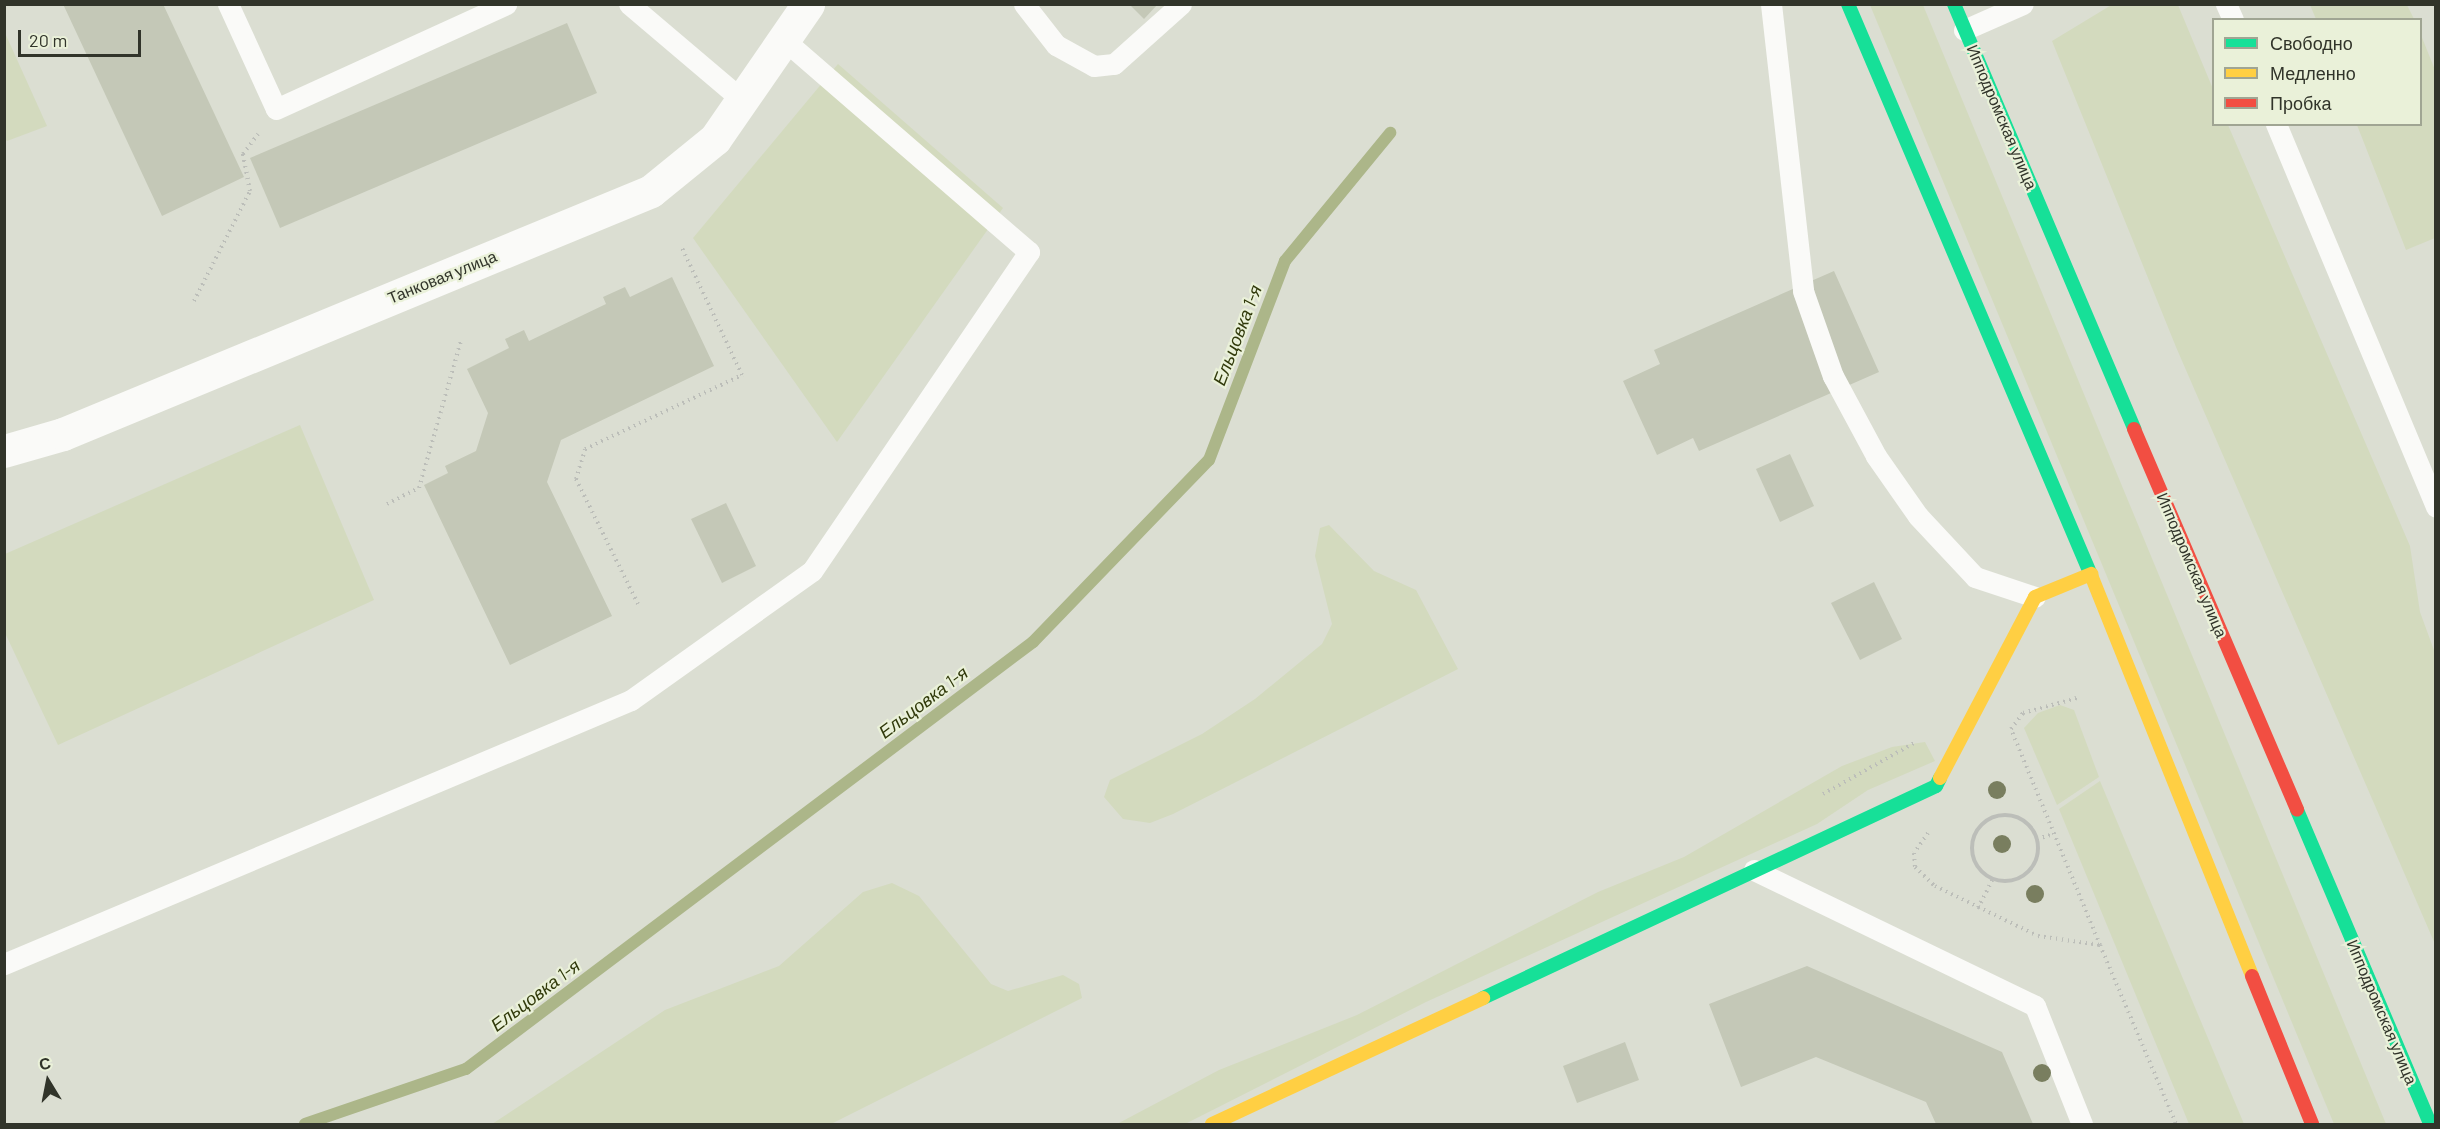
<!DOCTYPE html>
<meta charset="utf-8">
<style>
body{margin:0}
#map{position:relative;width:2440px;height:1129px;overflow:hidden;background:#dbded2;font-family:Barlow,sans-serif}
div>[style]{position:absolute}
.green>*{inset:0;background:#d3dabe}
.stream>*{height:12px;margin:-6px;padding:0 6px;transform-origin:6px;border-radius:6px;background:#acb689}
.building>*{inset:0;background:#c4c8b7}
.path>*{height:4px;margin-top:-2px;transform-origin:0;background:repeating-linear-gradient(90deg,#bcbeb9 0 1.5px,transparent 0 6px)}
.path>.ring{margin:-2px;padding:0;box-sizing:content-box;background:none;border:4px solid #bcbeb9;border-radius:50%}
.lane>*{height:21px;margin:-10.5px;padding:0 10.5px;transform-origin:10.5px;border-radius:10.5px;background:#fafaf8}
.street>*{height:33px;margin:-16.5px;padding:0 16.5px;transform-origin:16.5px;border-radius:16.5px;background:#fafaf8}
.fast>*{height:14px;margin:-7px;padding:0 7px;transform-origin:7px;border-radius:7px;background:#16e098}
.slow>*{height:14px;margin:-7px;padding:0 7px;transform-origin:7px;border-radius:7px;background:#ffcf43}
.jam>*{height:14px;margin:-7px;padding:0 7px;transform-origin:7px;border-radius:7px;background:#f24e42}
.trees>*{width:18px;height:18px;margin:-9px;border-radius:50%;background:#797e5f}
span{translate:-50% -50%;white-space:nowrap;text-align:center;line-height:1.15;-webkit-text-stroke:4.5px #eaf1d9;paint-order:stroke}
.street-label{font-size:16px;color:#31342a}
.water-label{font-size:18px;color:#313a0b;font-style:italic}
.frame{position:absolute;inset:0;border:6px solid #31342a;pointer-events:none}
.legend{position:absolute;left:2212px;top:18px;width:210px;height:108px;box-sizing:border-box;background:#eaf1d9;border:2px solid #a0a593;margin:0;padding:8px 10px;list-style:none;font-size:18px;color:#31342a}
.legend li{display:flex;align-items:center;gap:12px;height:30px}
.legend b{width:30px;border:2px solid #a0a593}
.north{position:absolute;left:18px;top:1051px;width:60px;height:60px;-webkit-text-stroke:4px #eaf1d9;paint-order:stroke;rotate:350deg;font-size:16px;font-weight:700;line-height:24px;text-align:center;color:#31342a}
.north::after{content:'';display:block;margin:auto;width:21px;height:27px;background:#31342a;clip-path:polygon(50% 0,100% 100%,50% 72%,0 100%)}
.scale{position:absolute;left:18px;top:30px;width:123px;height:27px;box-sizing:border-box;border:3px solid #31342a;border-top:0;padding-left:8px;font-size:18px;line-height:21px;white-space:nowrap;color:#31342a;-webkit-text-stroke:4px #eaf1d9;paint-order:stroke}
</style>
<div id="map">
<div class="green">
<i style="clip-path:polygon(2113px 4px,2178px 5px,2213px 89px,2214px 124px,2228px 125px,2410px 546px,2420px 612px,2435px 653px,2435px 944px,2176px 347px,2052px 41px)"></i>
<i style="clip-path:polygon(1870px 5px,1923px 5px,2386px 1124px,2334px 1124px)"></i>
<i style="clip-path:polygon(2310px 5px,2407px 5px,2414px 19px,2316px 19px)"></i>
<i style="clip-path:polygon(5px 33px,47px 126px,7px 141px,4px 137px)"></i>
<i style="clip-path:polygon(2421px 35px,2435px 70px,2435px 238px,2406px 250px,2357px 125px,2420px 124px)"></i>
<i style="clip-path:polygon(838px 64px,1003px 208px,837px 442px,693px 238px)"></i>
<i style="clip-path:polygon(300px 425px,374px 600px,58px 745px,5px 633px,5px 554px)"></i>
<i style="clip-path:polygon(1329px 525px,1374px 571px,1416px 590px,1458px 669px,1173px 814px,1150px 823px,1123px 819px,1104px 797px,1110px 780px,1202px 734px,1255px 699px,1322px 644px,1332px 624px,1315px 556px,1320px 528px)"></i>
<i style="clip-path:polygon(2060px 705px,2074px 710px,2099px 777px,2057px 805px,2024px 728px,2038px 713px)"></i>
<i style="clip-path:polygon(1925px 742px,1935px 761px,1868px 790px,1817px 824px,1426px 1002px,1185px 1124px,1117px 1124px,1219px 1070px,1357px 1015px,1598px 892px,1684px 857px,1842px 766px,1892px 747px)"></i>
<i style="clip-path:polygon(2100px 781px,2244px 1124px,2189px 1124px,2059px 809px)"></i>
<i style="clip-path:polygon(892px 883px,919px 896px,991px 984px,1008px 991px,1063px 975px,1079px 984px,1082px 998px,831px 1124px,492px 1124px,665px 1010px,779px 966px,863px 892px)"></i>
</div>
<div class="stream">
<i style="left:305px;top:1124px;width:170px;rotate:-18.9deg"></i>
<i style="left:466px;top:1069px;width:710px;rotate:-36.98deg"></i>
<i style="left:1033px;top:642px;width:253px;rotate:-46deg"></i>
<i style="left:1209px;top:460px;width:213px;rotate:-69.1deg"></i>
<i style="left:1285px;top:261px;width:166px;rotate:-50.6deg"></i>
</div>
<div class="building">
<i style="clip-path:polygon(63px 4px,163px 4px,244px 177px,162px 216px)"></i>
<i style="clip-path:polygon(1129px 4px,1158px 4px,1144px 19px)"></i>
<i style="clip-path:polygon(567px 23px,597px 93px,280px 228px,250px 158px)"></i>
<i style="clip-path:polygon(1834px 271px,1879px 372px,1699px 451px,1693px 438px,1657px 455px,1623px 381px,1660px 364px,1654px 350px)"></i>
<i style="clip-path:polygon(672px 277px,714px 366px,561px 440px,547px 482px,612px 616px,510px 665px,424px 485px,448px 473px,445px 466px,476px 451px,488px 413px,467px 369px,509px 348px,505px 339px,524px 330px,529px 341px,606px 304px,603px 297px,625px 287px,630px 297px)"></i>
<i style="clip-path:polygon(1790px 454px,1814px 506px,1780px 522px,1756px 469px)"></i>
<i style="clip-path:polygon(726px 503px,756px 566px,722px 583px,691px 519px)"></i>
<i style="clip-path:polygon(1874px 582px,1902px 639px,1860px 660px,1831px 603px)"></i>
<i style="clip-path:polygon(1807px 966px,2002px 1052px,2033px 1124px,1936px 1124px,1926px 1102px,1816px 1057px,1741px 1087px,1709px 1004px)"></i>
<i style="clip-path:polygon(1625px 1042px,1639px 1080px,1577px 1103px,1563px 1066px)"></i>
</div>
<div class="path">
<i style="left:194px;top:301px;width:123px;rotate:-63deg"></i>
<i style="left:250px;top:191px;width:38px;rotate:-101deg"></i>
<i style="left:243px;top:154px;width:25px;rotate:-53deg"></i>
<i style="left:387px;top:504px;width:36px;rotate:-27deg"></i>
<i style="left:419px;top:488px;width:153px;rotate:-74.1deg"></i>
<i style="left:638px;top:604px;width:140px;rotate:-116.4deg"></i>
<i style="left:576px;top:479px;width:31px;rotate:-73deg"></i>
<i style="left:585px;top:449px;width:174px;rotate:-25.2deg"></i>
<i style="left:742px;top:375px;width:143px;rotate:-115.3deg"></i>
<i style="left:4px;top:743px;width:20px;rotate:90deg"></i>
<i style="left:1823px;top:794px;width:107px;rotate:-29.2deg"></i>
<i class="ring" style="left:1972px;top:815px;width:62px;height:62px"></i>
<i style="left:1928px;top:833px;width:24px;rotate:125deg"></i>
<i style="left:1914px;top:853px;width:14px;rotate:86deg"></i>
<i style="left:1915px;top:867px;width:28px;rotate:44deg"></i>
<i style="left:1935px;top:886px;width:114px;rotate:25.9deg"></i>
<i style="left:2038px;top:936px;width:63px;rotate:8.3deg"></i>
<i style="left:2100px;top:945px;width:234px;rotate:-112.4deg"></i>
<i style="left:2011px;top:729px;width:20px;rotate:-53deg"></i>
<i style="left:2023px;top:713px;width:56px;rotate:-15.5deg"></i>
<i style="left:2037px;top:839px;width:17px;rotate:-17deg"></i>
<i style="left:1978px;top:908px;width:33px;rotate:-63deg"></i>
<i style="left:2100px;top:945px;width:194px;rotate:67deg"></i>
</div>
<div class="lane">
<i style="left:228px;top:4px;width:115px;rotate:65.4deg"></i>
<i style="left:276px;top:109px;width:253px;rotate:-24.5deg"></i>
<i style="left:629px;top:4px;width:148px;rotate:40.3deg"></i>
<i style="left:1024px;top:4px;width:52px;rotate:52deg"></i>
<i style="left:1056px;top:45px;width:43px;rotate:28.9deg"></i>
<i style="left:1094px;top:66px;width:20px;rotate:-6deg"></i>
<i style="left:1114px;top:64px;width:90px;rotate:-41.8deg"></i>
<i style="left:1771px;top:4px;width:289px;rotate:83.6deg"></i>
<i style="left:1803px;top:291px;width:90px;rotate:70.6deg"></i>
<i style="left:1833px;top:376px;width:91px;rotate:61.7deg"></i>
<i style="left:1876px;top:456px;width:73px;rotate:55deg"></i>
<i style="left:1918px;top:516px;width:83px;rotate:46.9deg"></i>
<i style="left:1975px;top:577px;width:63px;rotate:18.4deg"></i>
<i style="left:2226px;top:4px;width:17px;rotate:66deg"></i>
<i style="left:1964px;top:30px;width:64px;rotate:-23.8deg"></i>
<i style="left:2276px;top:124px;width:415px;rotate:67.3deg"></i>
<i style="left:1754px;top:870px;width:312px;rotate:25.8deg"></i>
<i style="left:2035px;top:1006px;width:127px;rotate:68.3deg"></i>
<i style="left:4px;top:964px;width:680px;rotate:-22.83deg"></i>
<i style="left:631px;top:700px;width:222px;rotate:-35.5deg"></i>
<i style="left:812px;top:571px;width:386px;rotate:-55.8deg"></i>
<i style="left:1029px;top:252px;width:324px;rotate:-139.1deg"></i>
</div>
<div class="street">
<i style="left:4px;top:451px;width:61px;rotate:-16.1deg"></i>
<i style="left:63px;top:434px;width:636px;rotate:-22.45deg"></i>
<i style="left:651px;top:191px;width:82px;rotate:-39.1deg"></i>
<i style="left:715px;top:139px;width:164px;rotate:-55.4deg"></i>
</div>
<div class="fast">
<i style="left:1848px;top:4px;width:621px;rotate:66.95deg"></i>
<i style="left:1954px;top:4px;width:462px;rotate:67deg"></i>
<i style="left:2297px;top:810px;width:341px;rotate:67deg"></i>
<i style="left:1483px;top:998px;width:500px;rotate:-25.08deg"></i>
<i style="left:1936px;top:786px;width:9px;rotate:-63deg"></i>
</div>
<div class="slow">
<i style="left:2091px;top:575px;width:432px;rotate:68.1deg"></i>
<i style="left:1940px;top:778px;width:204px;rotate:-62.3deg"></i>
<i style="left:2035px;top:597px;width:61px;rotate:-22.3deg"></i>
<i style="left:1212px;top:1124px;width:299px;rotate:-24.9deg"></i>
</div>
<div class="jam">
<i style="left:2134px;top:429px;width:414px;rotate:66.8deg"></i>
<i style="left:2252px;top:976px;width:160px;rotate:67.9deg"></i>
</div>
<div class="trees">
<i style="left:1997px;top:790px"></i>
<i style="left:2002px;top:844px"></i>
<i style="left:2035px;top:894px"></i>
<i style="left:2042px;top:1073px"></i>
</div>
<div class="street-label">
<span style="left:2002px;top:117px;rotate:67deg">Ипподромская улица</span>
<span style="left:442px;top:277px;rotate:-22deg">Танковая улица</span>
<span style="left:2192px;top:565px;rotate:67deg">Ипподромская улица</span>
<span style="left:2382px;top:1012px;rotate:67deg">Ипподромская улица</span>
</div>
<div class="water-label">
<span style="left:1237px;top:335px;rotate:-69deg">Ельцовка 1-я</span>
<span style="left:923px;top:702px;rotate:-37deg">Ельцовка 1-я</span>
<span style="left:535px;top:995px;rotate:-37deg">Ельцовка 1-я</span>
</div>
<div class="frame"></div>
<ul class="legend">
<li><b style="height:8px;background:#16e098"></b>Свободно</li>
<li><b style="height:8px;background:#ffcf43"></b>Медленно</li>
<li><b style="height:8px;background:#f24e42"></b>Пробка</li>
</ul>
<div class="north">С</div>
<div class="scale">20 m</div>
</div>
